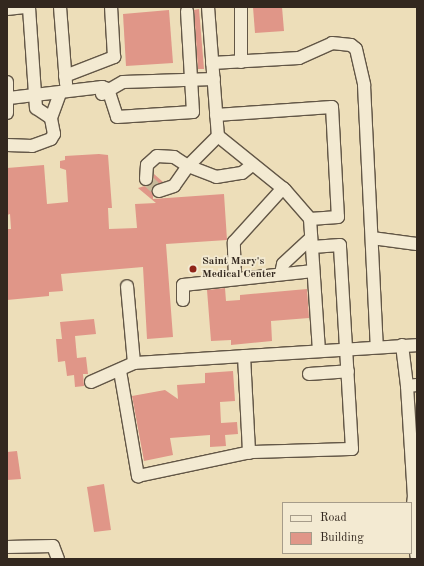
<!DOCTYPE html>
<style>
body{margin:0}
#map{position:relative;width:424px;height:566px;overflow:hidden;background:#eddeb9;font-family:"Old Standard TT",serif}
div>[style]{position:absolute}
.building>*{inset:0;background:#e09688}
.minor-tunnel>*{height:12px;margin-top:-6px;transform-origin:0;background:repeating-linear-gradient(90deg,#c8ba9a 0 12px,transparent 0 18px)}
.roads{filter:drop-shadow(1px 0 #625646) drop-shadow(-1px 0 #625646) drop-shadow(0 1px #625646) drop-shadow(0 -1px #625646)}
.minor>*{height:12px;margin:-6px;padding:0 6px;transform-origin:6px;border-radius:6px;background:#f3ead2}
.dots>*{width:11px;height:11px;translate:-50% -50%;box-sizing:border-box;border:2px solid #f3ead2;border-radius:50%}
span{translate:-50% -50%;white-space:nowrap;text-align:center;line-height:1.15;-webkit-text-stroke:3.5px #f3ead2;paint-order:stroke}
.poi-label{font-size:11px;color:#33281f;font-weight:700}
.left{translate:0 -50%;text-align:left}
.frame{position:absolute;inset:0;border:8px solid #33281f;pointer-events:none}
.legend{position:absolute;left:282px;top:502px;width:130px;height:52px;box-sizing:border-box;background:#f3ead2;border:1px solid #a69c8a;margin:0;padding:5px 7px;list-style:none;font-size:12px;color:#33281f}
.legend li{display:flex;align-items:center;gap:8px;height:20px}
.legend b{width:20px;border:1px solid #a69c8a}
</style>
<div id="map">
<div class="building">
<i style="clip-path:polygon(253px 7px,282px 7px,284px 31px,255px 33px)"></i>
<i style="clip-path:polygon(199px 9px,204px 69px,198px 69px,194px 10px)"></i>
<i style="clip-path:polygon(169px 10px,173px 63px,126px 66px,123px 14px)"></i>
<i style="clip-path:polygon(99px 154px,108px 155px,112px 208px,108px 208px,109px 229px,137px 228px,135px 204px,156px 203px,138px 188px,152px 184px,154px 174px,163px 182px,153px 186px,153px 199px,224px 194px,227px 240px,166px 244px,173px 337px,147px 339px,143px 267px,61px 274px,63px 291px,49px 292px,49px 296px,7px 300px,7px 229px,11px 229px,10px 214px,7px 215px,7px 168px,44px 165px,47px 204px,68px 202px,66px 170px,60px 168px,60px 161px,65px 160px,65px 156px)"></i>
<i style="clip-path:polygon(225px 288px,226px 301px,240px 300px,240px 295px,307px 289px,309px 318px,271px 321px,272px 341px,231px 345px,231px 340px,211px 341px,207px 290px)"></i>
<i style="clip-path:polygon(94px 319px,96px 334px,75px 336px,77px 358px,86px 357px,88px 374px,83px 374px,84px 386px,75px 387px,74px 375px,67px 376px,65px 361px,58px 362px,56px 339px,62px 339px,60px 322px)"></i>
<i style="clip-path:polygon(233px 371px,235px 401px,220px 402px,221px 423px,237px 422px,238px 434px,225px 435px,226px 446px,210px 447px,210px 435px,170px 438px,173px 455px,144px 461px,132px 396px,165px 390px,178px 399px,177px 385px,205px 383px,205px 373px)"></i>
<i style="clip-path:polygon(17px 451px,21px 479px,7px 480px,7px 452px)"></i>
<i style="clip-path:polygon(104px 484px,111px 530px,94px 532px,87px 487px)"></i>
</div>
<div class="minor-tunnel">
<i style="left:146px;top:179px;width:18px;rotate:43deg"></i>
</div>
<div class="roads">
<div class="minor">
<i style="left:60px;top:7px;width:77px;rotate:85.5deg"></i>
<i style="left:208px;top:7px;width:129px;rotate:85.6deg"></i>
<i style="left:218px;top:136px;width:86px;rotate:38.9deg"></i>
<i style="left:285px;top:190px;width:38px;rotate:49deg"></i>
<i style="left:310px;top:219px;width:132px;rotate:86.1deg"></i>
<i style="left:241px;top:7px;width:55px;rotate:90deg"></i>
<i style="left:7px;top:9px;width:18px;rotate:-6deg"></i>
<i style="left:212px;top:63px;width:87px;rotate:-3.3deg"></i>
<i style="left:299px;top:58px;width:36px;rotate:-24deg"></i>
<i style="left:332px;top:43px;width:19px;rotate:6deg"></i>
<i style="left:351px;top:45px;width:6px;rotate:39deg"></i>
<i style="left:356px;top:49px;width:37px;rotate:77deg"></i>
<i style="left:364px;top:85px;width:262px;rotate:87.2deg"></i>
<i style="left:65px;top:76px;width:53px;rotate:-21.2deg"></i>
<i style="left:114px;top:57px;width:50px;rotate:-93.4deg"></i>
<i style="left:7px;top:82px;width:31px;rotate:90deg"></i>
<i style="left:102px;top:94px;width:24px;rotate:-30deg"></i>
<i style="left:123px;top:82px;width:91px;rotate:-1.9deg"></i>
<i style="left:9px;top:98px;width:94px;rotate:-6.7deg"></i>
<i style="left:102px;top:87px;width:6px;rotate:18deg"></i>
<i style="left:108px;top:89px;width:29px;rotate:72deg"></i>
<i style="left:117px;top:117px;width:76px;rotate:-3.8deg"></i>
<i style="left:193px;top:112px;width:101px;rotate:-93.4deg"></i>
<i style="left:216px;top:115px;width:116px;rotate:-3.9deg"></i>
<i style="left:332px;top:107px;width:110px;rotate:86.9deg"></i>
<i style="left:338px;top:217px;width:28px;rotate:176deg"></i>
<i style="left:51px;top:118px;width:27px;rotate:-70deg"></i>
<i style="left:218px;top:136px;width:42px;rotate:135deg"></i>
<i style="left:188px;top:166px;width:30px;rotate:21deg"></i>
<i style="left:216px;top:177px;width:26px;rotate:-9deg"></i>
<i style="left:242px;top:173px;width:13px;rotate:-39deg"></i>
<i style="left:7px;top:145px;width:25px;rotate:2deg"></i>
<i style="left:32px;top:146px;width:20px;rotate:-20deg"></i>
<i style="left:51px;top:139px;width:6px;rotate:-59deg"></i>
<i style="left:54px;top:134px;width:16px;rotate:-101deg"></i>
<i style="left:51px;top:118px;width:18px;rotate:-146deg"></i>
<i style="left:36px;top:108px;width:101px;rotate:-94deg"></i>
<i style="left:146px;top:179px;width:14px;rotate:-86deg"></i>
<i style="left:147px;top:165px;width:13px;rotate:-42deg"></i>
<i style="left:157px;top:156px;width:17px;rotate:3deg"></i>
<i style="left:174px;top:157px;width:17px;rotate:33deg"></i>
<i style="left:188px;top:166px;width:24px;rotate:125deg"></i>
<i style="left:174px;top:186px;width:16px;rotate:162deg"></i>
<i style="left:372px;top:238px;width:45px;rotate:7.6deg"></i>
<i style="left:281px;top:273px;width:9px;rotate:-77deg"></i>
<i style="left:283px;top:264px;width:38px;rotate:-43deg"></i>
<i style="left:235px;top:278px;width:36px;rotate:-92deg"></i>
<i style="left:234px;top:242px;width:73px;rotate:-47.8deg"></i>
<i style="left:183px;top:300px;width:15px;rotate:-90deg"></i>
<i style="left:183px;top:285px;width:131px;rotate:-6.1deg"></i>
<i style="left:402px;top:345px;width:41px;rotate:83deg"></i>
<i style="left:407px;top:386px;width:10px;rotate:-6deg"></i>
<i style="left:244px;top:356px;width:97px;rotate:87deg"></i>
<i style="left:134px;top:363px;width:284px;rotate:-3.6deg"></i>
<i style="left:120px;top:371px;width:107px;rotate:80.3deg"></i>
<i style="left:138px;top:476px;width:116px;rotate:-12deg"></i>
<i style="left:251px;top:452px;width:101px;rotate:-1.7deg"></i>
<i style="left:352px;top:449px;width:204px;rotate:-93.4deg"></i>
<i style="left:340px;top:245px;width:28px;rotate:176deg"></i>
<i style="left:309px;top:374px;width:39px;rotate:-4deg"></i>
<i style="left:91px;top:382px;width:47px;rotate:-23.8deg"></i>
<i style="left:134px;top:363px;width:77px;rotate:-95.2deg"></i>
<i style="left:407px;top:386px;width:110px;rotate:86.4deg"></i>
<i style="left:414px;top:496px;width:25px;rotate:97deg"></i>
<i style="left:411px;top:521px;width:36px;rotate:81deg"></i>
<i style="left:7px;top:547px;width:46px;rotate:-1.2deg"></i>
<i style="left:53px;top:546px;width:14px;rotate:69deg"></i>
</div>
</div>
<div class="dots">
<i style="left:193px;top:269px;background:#8f2418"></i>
</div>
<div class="poi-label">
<span class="left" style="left:202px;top:269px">Saint Mary's<br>Medical Center</span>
</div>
<div class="frame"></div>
<ul class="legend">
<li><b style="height:5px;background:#f3ead2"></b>Road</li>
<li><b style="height:11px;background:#e09688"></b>Building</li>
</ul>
</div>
